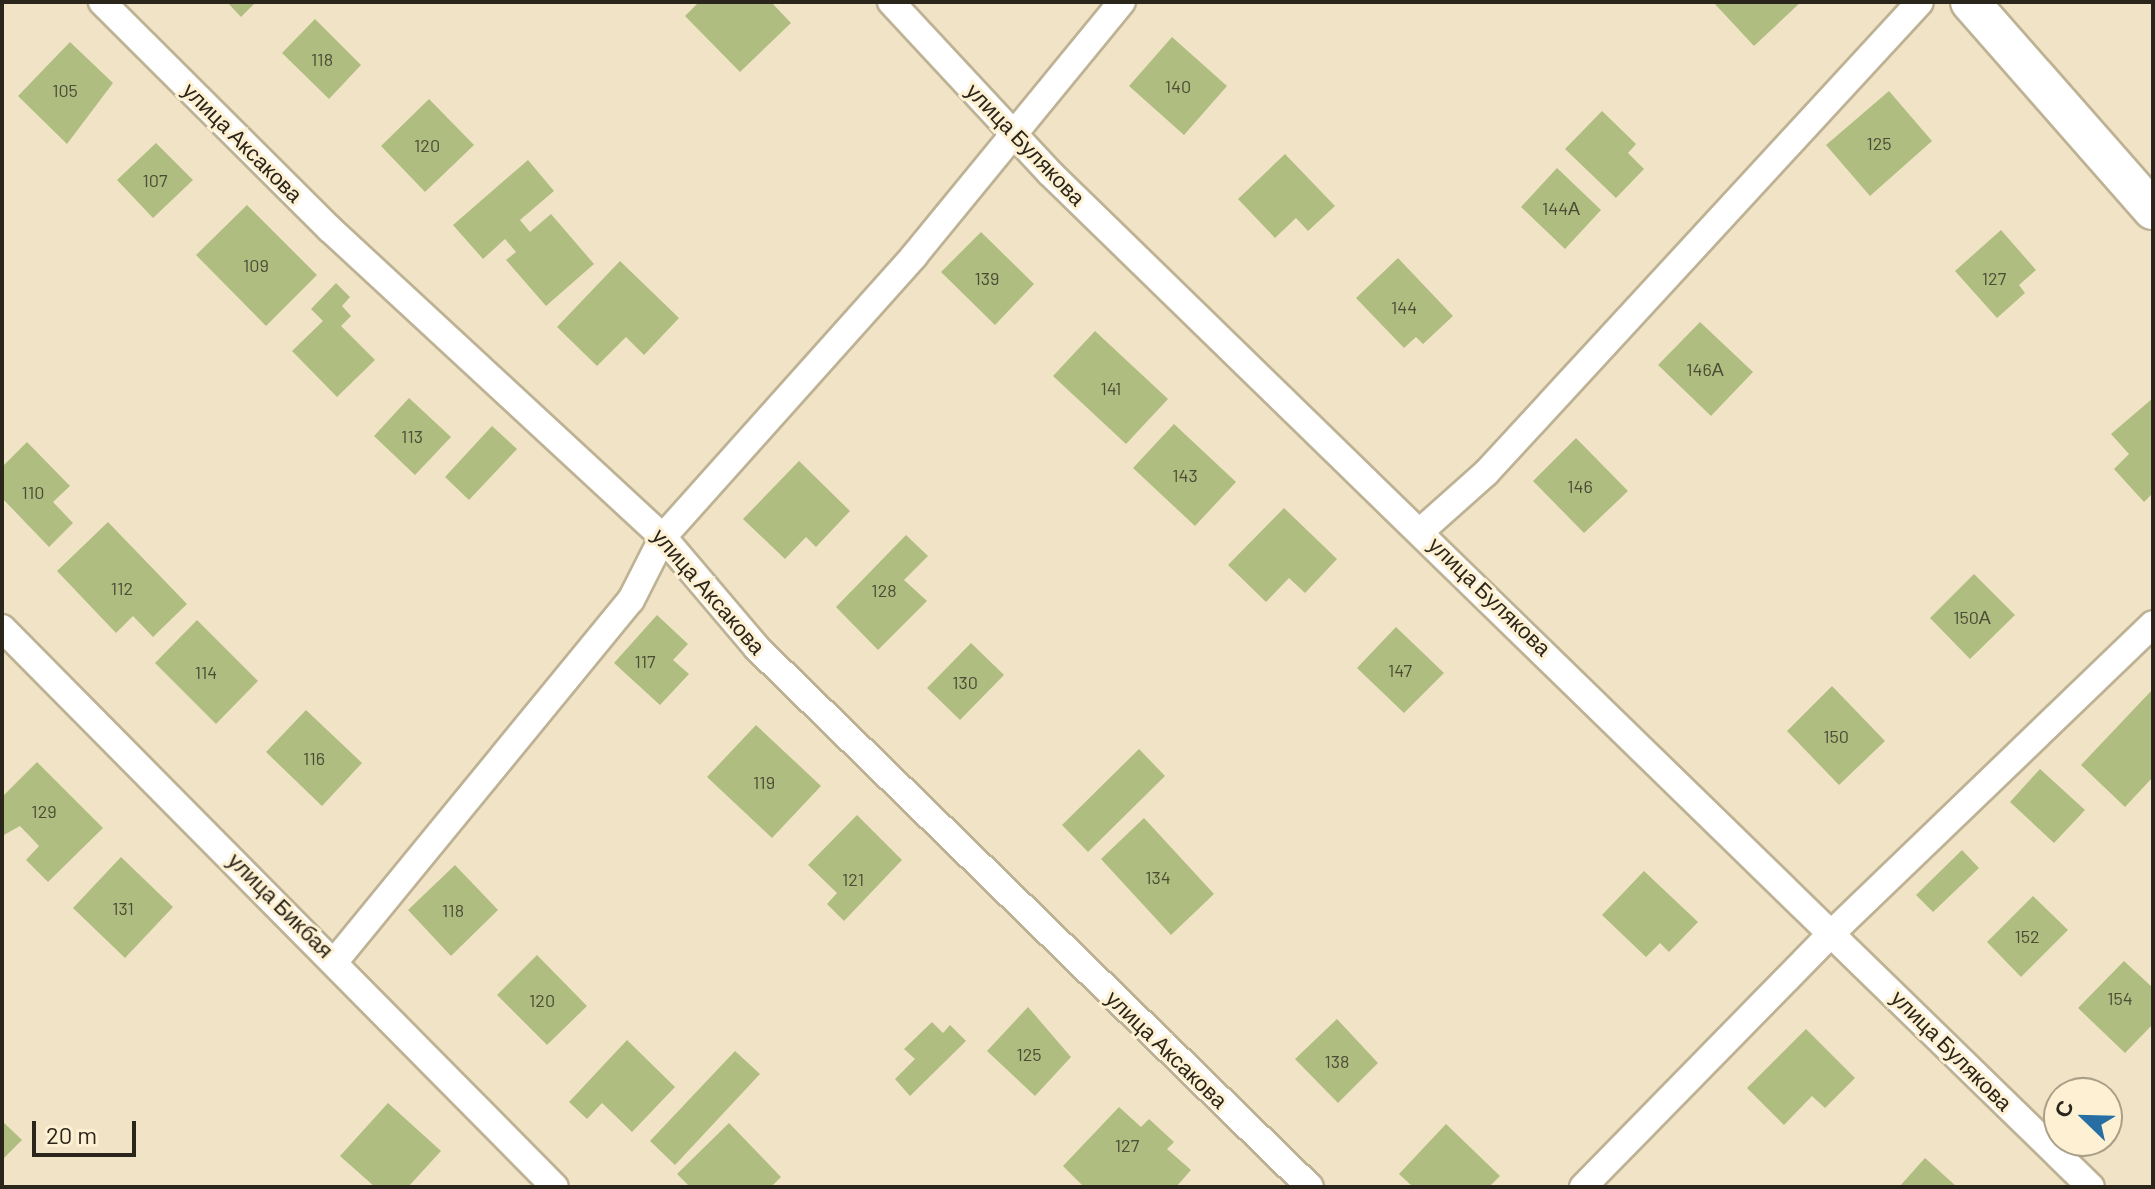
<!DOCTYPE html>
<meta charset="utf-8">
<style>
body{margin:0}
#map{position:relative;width:2155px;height:1189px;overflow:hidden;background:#f1e4c6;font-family:Barlow,sans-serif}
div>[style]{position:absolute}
.building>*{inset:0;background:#afbd81}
.roads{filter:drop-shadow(2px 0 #beb295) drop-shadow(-2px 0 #beb295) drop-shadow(0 2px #beb295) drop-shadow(0 -2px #beb295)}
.minor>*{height:26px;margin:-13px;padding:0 13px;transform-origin:13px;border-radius:13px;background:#fff}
.secondary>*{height:38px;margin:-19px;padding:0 19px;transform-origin:19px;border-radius:19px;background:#fff}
span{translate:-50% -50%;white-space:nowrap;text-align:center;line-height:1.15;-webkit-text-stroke:6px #fef1d3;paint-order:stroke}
.number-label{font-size:18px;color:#4c4c34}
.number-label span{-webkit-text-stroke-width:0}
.street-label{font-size:22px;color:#2b261b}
.frame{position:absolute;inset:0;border:4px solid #2b261b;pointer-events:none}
.north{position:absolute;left:2043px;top:1077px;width:80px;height:80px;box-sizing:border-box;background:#fef1d3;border:2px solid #aaa089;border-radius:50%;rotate:293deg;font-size:22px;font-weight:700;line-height:32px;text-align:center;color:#2b261b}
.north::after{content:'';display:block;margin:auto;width:28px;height:36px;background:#276ea3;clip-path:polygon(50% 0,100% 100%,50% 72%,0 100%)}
.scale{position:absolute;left:32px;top:1121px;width:104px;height:36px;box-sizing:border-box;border:4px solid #2b261b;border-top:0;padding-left:10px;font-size:24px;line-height:28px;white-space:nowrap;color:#2b261b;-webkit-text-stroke:6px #fef1d3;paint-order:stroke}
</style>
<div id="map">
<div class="building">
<i style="clip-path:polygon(227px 2px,256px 2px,241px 17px)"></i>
<i style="clip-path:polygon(699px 2px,771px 2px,791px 23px,740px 72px,685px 16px)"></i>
<i style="clip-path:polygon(1713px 2px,1801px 2px,1754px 46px)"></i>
<i style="clip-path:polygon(315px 19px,361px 65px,329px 99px,282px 53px)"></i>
<i style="clip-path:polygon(1172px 37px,1227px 86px,1184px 135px,1129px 86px)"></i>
<i style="clip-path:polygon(70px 42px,113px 83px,67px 144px,18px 96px)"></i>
<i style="clip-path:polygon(1889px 91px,1932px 141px,1870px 196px,1826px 145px)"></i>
<i style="clip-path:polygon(429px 99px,474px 145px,425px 192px,381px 146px)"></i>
<i style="clip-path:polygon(1602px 111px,1636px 144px,1628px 153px,1644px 169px,1616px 198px,1565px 149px)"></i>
<i style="clip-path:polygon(156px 143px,193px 180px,153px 218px,117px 180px)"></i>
<i style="clip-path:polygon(1285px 154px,1335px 206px,1308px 231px,1296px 218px,1275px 238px,1238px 199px)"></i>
<i style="clip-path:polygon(528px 160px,554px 191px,520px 220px,530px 232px,551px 214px,594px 264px,546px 306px,506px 260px,516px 252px,505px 239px,483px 259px,453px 225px)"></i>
<i style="clip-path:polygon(1557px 168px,1601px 210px,1565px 249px,1521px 207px)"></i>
<i style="clip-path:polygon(247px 205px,317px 275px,266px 326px,196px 255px)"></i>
<i style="clip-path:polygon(2001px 230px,2036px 270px,2019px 285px,2025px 293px,1997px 318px,1955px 271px)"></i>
<i style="clip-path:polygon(981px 232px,1034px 284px,995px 325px,941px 272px)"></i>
<i style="clip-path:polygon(1398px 258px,1453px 316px,1423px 344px,1416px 337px,1404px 348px,1356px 298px)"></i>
<i style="clip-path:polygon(620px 261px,679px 318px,644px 355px,626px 337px,597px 366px,557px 327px)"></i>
<i style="clip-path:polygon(336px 283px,350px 297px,342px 306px,351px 316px,341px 326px,375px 360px,337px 397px,292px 351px,323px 321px,311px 309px)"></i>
<i style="clip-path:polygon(1700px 322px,1753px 372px,1711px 416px,1658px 365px)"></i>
<i style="clip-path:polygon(1095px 331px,1168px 399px,1126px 444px,1053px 376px)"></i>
<i style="clip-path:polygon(409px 398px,451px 437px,415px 475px,374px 436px)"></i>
<i style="clip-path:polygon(2153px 398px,2153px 493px,2144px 502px,2114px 469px,2129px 454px,2111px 434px)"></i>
<i style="clip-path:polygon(1174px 424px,1236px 482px,1195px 526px,1133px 468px)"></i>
<i style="clip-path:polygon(492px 426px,517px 449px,469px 500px,445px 477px)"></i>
<i style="clip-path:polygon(1576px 438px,1628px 491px,1584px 533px,1533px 481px)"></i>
<i style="clip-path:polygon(27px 442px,70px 486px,53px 502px,73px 523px,49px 547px,2px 498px,2px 467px)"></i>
<i style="clip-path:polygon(799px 461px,850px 511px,816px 547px,806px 537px,785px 559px,743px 519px)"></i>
<i style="clip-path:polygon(1284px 508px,1337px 559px,1305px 593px,1289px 578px,1266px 602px,1228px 565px)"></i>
<i style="clip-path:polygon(108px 522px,187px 604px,153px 637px,133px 616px,116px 633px,57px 571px)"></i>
<i style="clip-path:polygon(906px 535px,928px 556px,904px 580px,927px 601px,878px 650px,836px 607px)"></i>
<i style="clip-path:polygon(1974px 574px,2015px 615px,1970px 659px,1930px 618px)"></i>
<i style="clip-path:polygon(657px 615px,688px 644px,673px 660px,689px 674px,660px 705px,614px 663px)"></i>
<i style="clip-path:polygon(197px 620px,258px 681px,216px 724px,155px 663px)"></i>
<i style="clip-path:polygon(1396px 627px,1444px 673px,1404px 713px,1357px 668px)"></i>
<i style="clip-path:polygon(971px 643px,1004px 675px,960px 720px,927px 688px)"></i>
<i style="clip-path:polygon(1832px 686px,1885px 741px,1839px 785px,1787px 731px)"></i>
<i style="clip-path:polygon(2153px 689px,2153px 777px,2125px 807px,2081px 765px)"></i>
<i style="clip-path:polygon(306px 710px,362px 763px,322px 806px,266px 752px)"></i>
<i style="clip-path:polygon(756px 725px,821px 786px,772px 838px,707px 777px)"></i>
<i style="clip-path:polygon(1139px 749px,1165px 776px,1088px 852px,1062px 825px)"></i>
<i style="clip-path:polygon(37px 762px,103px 828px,48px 882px,26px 860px,39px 846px,20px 826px,2px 836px,2px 797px)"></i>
<i style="clip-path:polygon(2040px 769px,2085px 810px,2054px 843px,2010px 802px)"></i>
<i style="clip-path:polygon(857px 815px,902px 860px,844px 921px,827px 904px,837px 893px,808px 865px)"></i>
<i style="clip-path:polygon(1144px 818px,1214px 894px,1171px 935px,1101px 859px)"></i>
<i style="clip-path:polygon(1962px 850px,1979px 868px,1933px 912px,1916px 895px)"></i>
<i style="clip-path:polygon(121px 857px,173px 907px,125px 958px,73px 908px)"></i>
<i style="clip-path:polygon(455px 865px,498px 910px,451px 956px,408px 910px)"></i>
<i style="clip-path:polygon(1644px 871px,1698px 922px,1669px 952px,1660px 943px,1646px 957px,1602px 915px)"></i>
<i style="clip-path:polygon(2033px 896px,2068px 930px,2021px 977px,1987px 942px)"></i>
<i style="clip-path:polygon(537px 955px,587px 1006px,547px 1045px,497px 995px)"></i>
<i style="clip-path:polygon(2124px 961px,2153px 988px,2153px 1024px,2125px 1053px,2078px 1008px)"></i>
<i style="clip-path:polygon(1028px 1007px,1071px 1057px,1035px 1096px,987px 1051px)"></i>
<i style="clip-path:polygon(1337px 1019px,1378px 1063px,1338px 1103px,1295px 1059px)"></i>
<i style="clip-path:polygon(932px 1022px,943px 1033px,950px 1025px,966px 1041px,910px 1096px,895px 1079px,915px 1059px,904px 1049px)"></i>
<i style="clip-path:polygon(1806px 1029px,1855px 1078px,1825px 1108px,1812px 1096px,1784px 1125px,1747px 1088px)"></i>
<i style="clip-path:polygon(627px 1040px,675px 1087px,632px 1132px,602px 1103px,587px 1119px,569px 1102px)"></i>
<i style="clip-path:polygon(735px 1051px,760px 1074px,675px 1165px,650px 1141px)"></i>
<i style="clip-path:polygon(388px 1103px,441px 1151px,408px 1187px,375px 1187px,340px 1156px)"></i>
<i style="clip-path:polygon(1119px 1107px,1141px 1127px,1149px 1119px,1174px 1142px,1167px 1149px,1191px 1170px,1176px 1187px,1084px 1187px,1063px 1166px)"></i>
<i style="clip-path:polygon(2px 1121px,22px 1140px,2px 1160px)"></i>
<i style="clip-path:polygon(729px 1123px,781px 1177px,771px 1187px,690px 1187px,677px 1174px)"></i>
<i style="clip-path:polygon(1446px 1124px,1500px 1176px,1489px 1187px,1413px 1187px,1399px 1174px)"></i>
<i style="clip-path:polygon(1925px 1158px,1957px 1187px,1899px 1187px)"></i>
</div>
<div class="roads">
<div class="minor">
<i style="left:102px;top:2px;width:322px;rotate:44.9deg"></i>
<i style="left:330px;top:229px;width:454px;rotate:42.8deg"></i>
<i style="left:663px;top:537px;width:145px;rotate:49.7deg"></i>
<i style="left:757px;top:648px;width:772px;rotate:44.27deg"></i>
<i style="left:891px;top:2px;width:233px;rotate:47.1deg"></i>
<i style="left:1050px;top:173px;width:1453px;rotate:44.25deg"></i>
<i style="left:1422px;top:530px;width:86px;rotate:-41.7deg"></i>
<i style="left:1486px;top:473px;width:640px;rotate:-47.34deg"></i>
<i style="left:2px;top:628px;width:786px;rotate:45.31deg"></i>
<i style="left:336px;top:960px;width:465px;rotate:-50.7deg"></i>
<i style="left:631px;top:600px;width:71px;rotate:-63.1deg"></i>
<i style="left:663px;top:537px;width:377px;rotate:-48.2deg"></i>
<i style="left:914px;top:256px;width:328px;rotate:-50.7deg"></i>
<i style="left:1583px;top:1187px;width:357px;rotate:-45.6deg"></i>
<i style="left:1833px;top:932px;width:444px;rotate:-43.9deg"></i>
</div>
<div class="secondary">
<i style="left:1970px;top:2px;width:277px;rotate:48.7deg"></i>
</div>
</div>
<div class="number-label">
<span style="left:322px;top:59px">118</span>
<span style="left:1178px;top:86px">140</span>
<span style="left:65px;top:90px">105</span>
<span style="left:1879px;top:143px">125</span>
<span style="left:427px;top:145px">120</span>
<span style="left:155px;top:180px">107</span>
<span style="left:1561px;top:208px">144А</span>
<span style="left:256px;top:265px">109</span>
<span style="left:987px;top:278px">139</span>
<span style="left:1994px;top:278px">127</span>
<span style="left:1404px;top:307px">144</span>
<span style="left:1705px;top:369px">146А</span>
<span style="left:1111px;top:388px">141</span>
<span style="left:412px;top:436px">113</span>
<span style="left:1185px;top:475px">143</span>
<span style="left:1580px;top:486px">146</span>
<span style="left:33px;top:492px">110</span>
<span style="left:122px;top:588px">112</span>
<span style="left:884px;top:590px">128</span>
<span style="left:1972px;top:617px">150А</span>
<span style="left:645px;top:661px">117</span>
<span style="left:1400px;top:670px">147</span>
<span style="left:206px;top:672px">114</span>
<span style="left:965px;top:682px">130</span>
<span style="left:1836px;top:736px">150</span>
<span style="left:314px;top:758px">116</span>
<span style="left:764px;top:782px">119</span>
<span style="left:44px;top:811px">129</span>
<span style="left:1158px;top:877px">134</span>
<span style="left:853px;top:879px">121</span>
<span style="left:123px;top:908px">131</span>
<span style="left:453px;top:910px">118</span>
<span style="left:2027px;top:936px">152</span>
<span style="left:2120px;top:998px">154</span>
<span style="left:542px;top:1000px">120</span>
<span style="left:1029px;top:1054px">125</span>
<span style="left:1337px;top:1061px">138</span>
<span style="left:1127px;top:1145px">127</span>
</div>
<div class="street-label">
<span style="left:243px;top:142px;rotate:45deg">улица Аксакова</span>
<span style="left:1026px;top:144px;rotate:46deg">улица Булякова</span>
<span style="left:709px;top:591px;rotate:49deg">улица Аксакова</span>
<span style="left:1490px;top:596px;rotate:44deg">улица Булякова</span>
<span style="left:281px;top:905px;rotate:45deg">улица Бикбая</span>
<span style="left:1167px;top:1049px;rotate:44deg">улица Аксакова</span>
<span style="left:1952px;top:1050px;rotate:45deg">улица Булякова</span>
</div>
<div class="frame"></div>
<div class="north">С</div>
<div class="scale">20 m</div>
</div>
